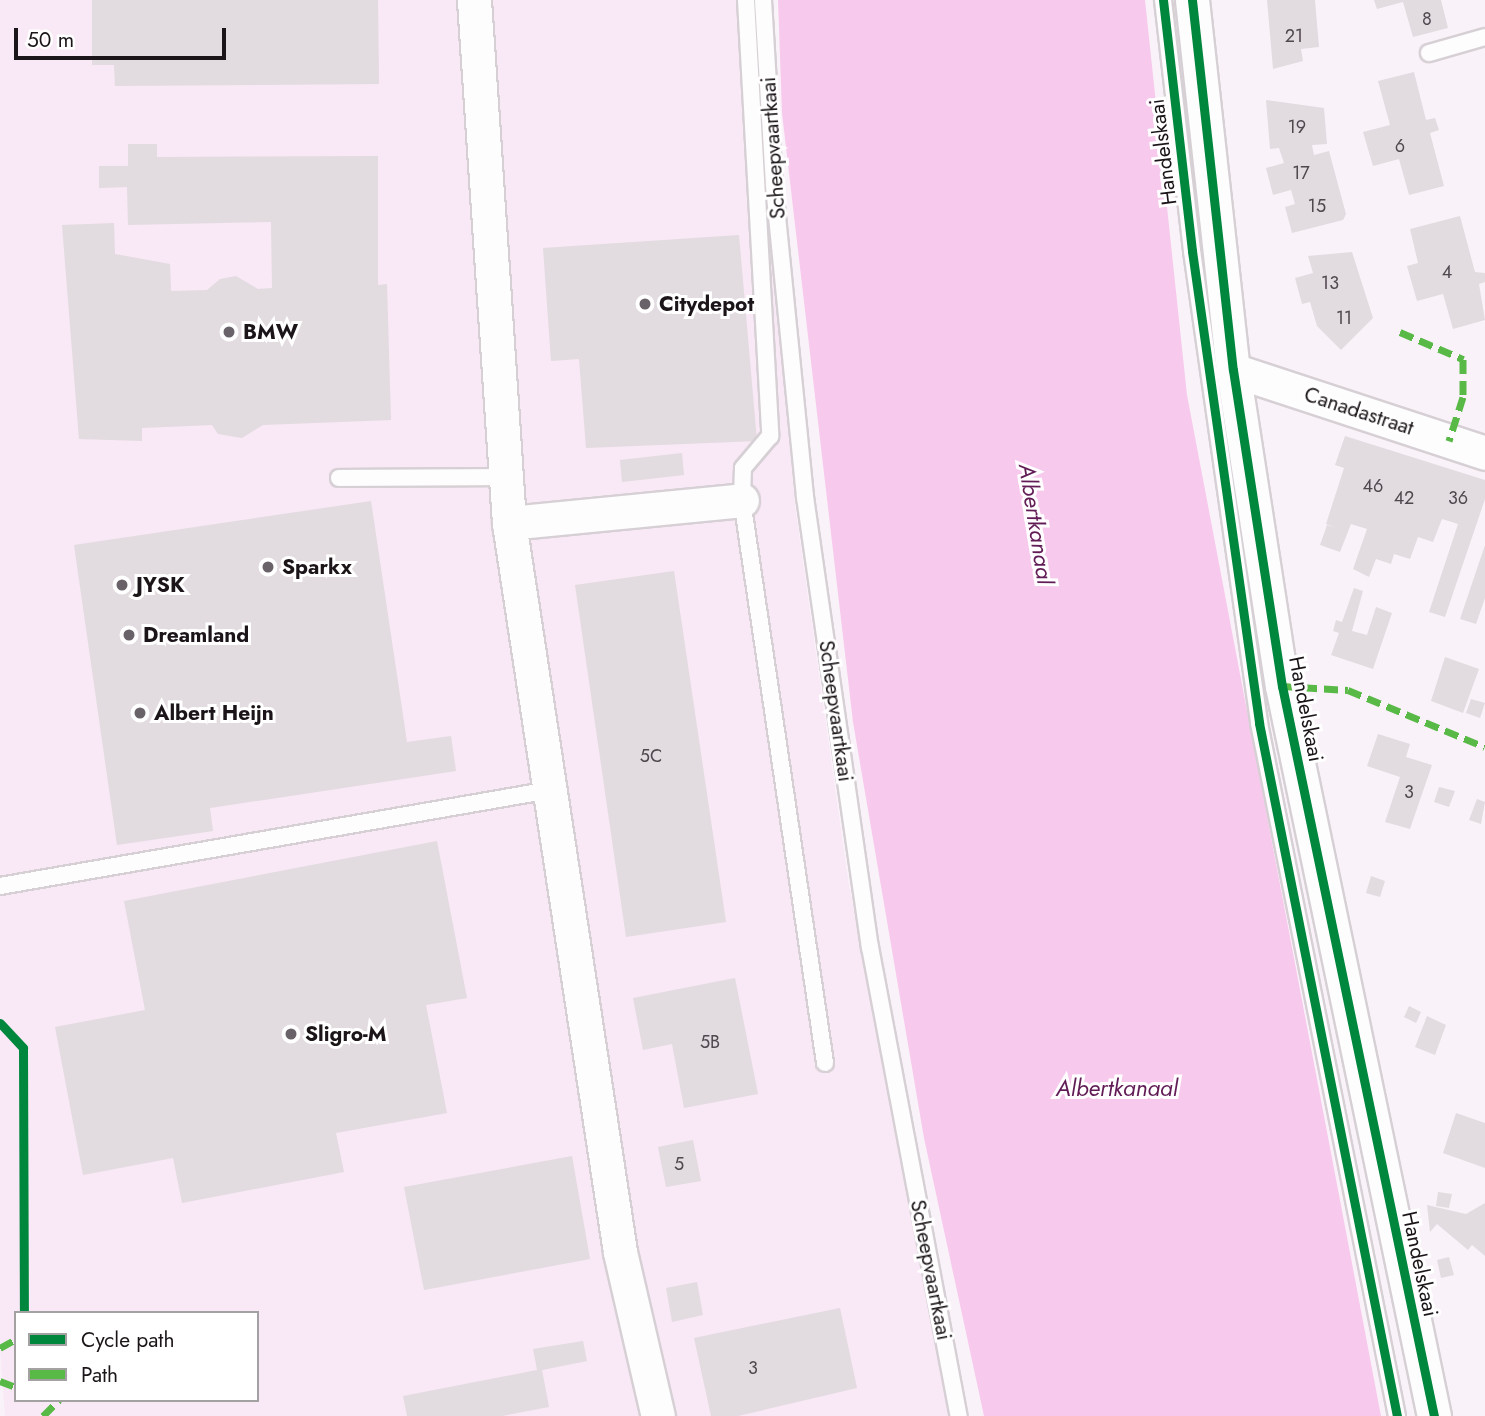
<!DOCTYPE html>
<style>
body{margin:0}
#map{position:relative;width:1485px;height:1416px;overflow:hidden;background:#faf2f9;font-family:Jost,sans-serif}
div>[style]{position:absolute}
.built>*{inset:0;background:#f9e8f5}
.water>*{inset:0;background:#f7c9ec}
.building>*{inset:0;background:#e2dbe0}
.roads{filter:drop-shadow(2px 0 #d6d0d5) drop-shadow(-2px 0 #d6d0d5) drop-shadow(0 2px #d6d0d5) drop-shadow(0 -2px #d6d0d5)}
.service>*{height:16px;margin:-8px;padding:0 8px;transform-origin:8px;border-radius:8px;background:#fefdfe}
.minor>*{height:33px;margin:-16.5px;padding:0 16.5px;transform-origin:16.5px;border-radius:16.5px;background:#fefdfe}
.quiet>*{height:7px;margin-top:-3.5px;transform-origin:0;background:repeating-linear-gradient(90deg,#58b947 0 14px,transparent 0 21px)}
.cycleway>*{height:9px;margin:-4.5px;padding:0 4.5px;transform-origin:4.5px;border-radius:4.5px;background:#00873e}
.dots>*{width:19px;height:19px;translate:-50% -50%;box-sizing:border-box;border:4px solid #fff;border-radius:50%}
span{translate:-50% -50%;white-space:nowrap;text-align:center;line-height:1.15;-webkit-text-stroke:6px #fff;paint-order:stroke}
.number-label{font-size:18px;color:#4f484e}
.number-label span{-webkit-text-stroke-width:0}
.street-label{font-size:21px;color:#1b151a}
.poi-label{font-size:21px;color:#1b151a;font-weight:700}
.left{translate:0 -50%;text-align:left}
.water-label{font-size:23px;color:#611c56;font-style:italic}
.legend{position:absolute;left:14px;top:1311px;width:245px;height:91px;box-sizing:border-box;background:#fff;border:2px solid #a4a1a3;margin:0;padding:9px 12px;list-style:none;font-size:21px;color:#1b151a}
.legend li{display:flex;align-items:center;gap:14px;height:35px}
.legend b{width:35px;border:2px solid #a4a1a3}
.scale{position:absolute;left:14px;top:28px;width:212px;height:32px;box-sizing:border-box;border:4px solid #1b151a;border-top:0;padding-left:9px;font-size:21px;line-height:24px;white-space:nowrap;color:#1b151a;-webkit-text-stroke:5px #fff;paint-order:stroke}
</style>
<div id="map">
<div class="built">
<i style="clip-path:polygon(evenodd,0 0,752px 0,795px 506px,848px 880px,949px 1416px,5px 1416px,0 1348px,0 0,16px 1313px,257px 1313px,257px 1400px,16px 1400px,16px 1313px)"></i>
</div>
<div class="water">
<i style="clip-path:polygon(778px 0,1145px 0,1187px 395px,1381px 1416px,984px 1416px,924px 1138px,853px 722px,782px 113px)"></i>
</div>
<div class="building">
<i style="clip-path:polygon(92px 0,378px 0,379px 84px,115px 86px,114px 65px,92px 65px)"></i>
<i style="clip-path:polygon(1267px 0,1315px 0,1319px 47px,1301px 49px,1303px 61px,1273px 69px)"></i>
<i style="clip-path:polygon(1374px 0,1441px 0,1448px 28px,1413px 37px,1403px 2px,1377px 9px)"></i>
<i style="clip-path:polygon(1414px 72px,1426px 120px,1435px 118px,1439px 130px,1430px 133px,1444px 186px,1409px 195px,1399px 159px,1373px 166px,1363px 132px,1390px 125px,1378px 81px)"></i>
<i style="clip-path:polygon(1266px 100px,1324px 108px,1327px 144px,1312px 145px,1314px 155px,1329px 151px,1346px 214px,1343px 220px,1292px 233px,1285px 207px,1295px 204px,1291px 190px,1273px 195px,1266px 168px,1284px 163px,1279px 148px,1270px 149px)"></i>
<i style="clip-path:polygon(128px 144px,157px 144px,157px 157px,378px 156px,378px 285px,387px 284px,391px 420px,263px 425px,242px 438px,218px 434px,212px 425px,142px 428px,142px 441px,79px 439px,62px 225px,114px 223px,115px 254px,170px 264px,171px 291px,207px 290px,220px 279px,236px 276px,258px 289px,272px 288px,271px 222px,128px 225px,127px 187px,99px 188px,99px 166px,128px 166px)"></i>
<i style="clip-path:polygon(1460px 216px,1475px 272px,1485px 273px,1485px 282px,1479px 284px,1485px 320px,1453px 329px,1443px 294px,1417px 301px,1407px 266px,1418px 263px,1410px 229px)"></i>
<i style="clip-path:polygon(739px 235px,757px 441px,586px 448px,579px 359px,551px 361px,543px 248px)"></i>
<i style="clip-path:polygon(1352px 252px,1373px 318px,1341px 350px,1317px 326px,1310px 302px,1302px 304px,1295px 278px,1313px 273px,1308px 256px)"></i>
<i style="clip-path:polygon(1345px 436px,1485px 480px,1485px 499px,1445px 617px,1429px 612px,1458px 524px,1442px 519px,1433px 542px,1418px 537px,1410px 559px,1394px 554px,1391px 564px,1376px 559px,1369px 577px,1353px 569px,1367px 529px,1351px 524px,1340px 552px,1320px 545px,1327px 525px,1337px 528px,1326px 524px,1344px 468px,1335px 465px)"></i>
<i style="clip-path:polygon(682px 453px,684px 475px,622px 482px,620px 460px)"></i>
<i style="clip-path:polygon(371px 501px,407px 742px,451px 736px,456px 771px,210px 808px,213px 831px,117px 845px,74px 545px)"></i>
<i style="clip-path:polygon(1485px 545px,1485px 598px,1476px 624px,1460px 619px)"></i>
<i style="clip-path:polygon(674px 571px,726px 922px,626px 937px,575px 585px)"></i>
<i style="clip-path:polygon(1354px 588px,1363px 591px,1352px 631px,1367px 635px,1376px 607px,1392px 613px,1373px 669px,1331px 655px,1339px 633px,1333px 631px,1336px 620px,1342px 622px)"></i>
<i style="clip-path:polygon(1445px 657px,1479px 669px,1463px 713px,1431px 701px)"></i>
<i style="clip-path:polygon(1471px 699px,1485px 703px,1480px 718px,1466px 713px)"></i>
<i style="clip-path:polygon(1378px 734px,1410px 744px,1406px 757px,1432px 765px,1410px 829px,1385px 822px,1400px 777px,1367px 766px)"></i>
<i style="clip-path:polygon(1439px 787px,1455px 791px,1449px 807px,1434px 802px)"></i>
<i style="clip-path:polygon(1477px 799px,1485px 802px,1481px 824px,1469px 820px)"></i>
<i style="clip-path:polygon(437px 841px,467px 998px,426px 1005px,447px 1113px,336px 1133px,344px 1172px,182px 1203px,173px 1158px,83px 1175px,55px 1027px,145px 1010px,124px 901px)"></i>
<i style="clip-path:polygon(1371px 876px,1385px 881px,1380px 897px,1366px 893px)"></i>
<i style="clip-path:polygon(735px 978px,758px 1094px,684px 1108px,672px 1044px,643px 1050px,633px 998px)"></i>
<i style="clip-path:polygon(1409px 1006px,1421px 1012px,1416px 1023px,1404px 1017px)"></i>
<i style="clip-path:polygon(1427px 1016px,1446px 1025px,1435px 1055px,1415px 1047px)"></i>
<i style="clip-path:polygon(1456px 1113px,1485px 1123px,1485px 1168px,1443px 1153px)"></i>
<i style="clip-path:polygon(693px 1140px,701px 1181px,666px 1187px,658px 1147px)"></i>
<i style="clip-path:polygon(572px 1156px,590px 1259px,424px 1290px,404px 1187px)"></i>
<i style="clip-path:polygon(1438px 1192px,1452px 1194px,1449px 1208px,1436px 1206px)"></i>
<i style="clip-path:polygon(1485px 1203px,1485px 1256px,1472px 1245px,1468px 1250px,1437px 1224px,1430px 1232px,1427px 1205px,1466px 1214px)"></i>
<i style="clip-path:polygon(1449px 1257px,1454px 1275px,1441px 1278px,1437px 1260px)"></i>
<i style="clip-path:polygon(697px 1282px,703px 1315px,672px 1322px,666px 1288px)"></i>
<i style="clip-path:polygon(840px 1308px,857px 1388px,738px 1416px,711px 1416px,694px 1338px)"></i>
<i style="clip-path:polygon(583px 1341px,587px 1361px,542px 1370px,549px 1407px,502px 1416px,407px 1416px,403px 1396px,537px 1370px,533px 1349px)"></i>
</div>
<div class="roads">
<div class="service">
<i style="left:746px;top:0;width:437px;rotate:86.8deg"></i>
<i style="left:770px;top:436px;width:42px;rotate:130.2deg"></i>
<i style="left:743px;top:468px;width:32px;rotate:92deg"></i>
<i style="left:742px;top:500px;width:569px;rotate:81.61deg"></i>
<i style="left:763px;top:0;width:186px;rotate:86.6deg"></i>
<i style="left:774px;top:186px;width:313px;rotate:84.3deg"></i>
<i style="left:805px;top:497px;width:455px;rotate:81.8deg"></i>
<i style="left:870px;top:947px;width:477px;rotate:79.3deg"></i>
<i style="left:1163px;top:0;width:253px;rotate:83.4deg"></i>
<i style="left:1192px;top:251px;width:477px;rotate:81.9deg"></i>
<i style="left:1259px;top:723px;width:707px;rotate:78.74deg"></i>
<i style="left:1429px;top:53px;width:58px;rotate:-15.9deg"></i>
<i style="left:339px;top:478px;width:167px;rotate:-0.3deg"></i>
<i style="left:0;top:886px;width:558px;rotate:-9.9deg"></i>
</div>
<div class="minor">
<i style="left:474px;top:0;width:524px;rotate:86.17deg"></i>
<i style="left:509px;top:523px;width:737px;rotate:81.34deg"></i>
<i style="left:620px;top:1252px;width:168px;rotate:77deg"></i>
<i style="left:1192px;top:0;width:372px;rotate:83.7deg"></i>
<i style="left:1233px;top:370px;width:320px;rotate:81.2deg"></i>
<i style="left:1282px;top:686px;width:746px;rotate:78.24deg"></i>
<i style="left:1233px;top:370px;width:265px;rotate:18.2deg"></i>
<i style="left:509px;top:523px;width:234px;rotate:-5.6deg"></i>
</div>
</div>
<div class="quiet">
<i style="left:1400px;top:332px;width:69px;rotate:23.2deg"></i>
<i style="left:1463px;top:359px;width:38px;rotate:90deg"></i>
<i style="left:1463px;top:397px;width:46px;rotate:107.7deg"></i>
<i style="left:1282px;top:686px;width:66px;rotate:3.5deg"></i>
<i style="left:1348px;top:690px;width:148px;rotate:22.6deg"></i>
<i style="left:0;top:1348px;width:18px;rotate:-29deg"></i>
<i style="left:0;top:1381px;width:17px;rotate:21deg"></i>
<i style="left:43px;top:1416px;width:23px;rotate:-45deg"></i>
</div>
<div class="cycleway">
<i style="left:1163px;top:0;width:253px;rotate:83.4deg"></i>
<i style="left:1192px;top:251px;width:477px;rotate:81.9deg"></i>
<i style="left:1259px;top:723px;width:707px;rotate:78.74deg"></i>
<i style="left:1192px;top:0;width:372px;rotate:83.7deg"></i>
<i style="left:1233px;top:370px;width:320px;rotate:81.2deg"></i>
<i style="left:1282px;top:686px;width:746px;rotate:78.24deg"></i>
<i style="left:0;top:1023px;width:34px;rotate:47deg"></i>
<i style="left:23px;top:1048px;width:265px;rotate:89.8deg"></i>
</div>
<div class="dots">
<i style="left:645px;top:304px;background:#696268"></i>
<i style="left:229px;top:332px;background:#696268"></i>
<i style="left:268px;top:567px;background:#696268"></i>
<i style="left:122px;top:585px;background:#696268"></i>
<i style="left:129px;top:635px;background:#696268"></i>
<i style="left:140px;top:713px;background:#696268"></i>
<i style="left:291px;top:1034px;background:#696268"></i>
</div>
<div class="number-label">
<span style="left:1427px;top:19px">8</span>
<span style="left:1294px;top:36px">21</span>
<span style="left:1297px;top:127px">19</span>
<span style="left:1400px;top:146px">6</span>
<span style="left:1301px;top:173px">17</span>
<span style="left:1317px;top:206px">15</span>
<span style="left:1447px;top:272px">4</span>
<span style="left:1330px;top:283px">13</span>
<span style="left:1344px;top:318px">11</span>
<span style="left:1373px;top:486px">46</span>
<span style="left:1404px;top:498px">42</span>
<span style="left:1458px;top:498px">36</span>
<span style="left:651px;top:756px">5C</span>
<span style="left:1409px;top:792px">3</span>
<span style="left:710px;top:1042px">5B</span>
<span style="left:679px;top:1164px">5</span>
<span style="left:753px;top:1368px">3</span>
</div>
<div class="street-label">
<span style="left:773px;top:148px;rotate:-94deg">Scheepvaartkaai</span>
<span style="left:1163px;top:152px;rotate:-97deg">Handelskaai</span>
<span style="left:1359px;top:411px;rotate:18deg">Canadastraat</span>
<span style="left:1306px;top:709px;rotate:79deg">Handelskaai</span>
<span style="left:836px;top:711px;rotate:82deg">Scheepvaartkaai</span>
<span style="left:1420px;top:1264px;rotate:78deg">Handelskaai</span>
<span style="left:931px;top:1270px;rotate:79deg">Scheepvaartkaai</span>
</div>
<div class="poi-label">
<span class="left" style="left:659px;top:304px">Citydepot</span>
<span class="left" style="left:243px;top:332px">BMW</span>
<span class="left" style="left:282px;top:567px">Sparkx</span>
<span class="left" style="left:136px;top:585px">JYSK</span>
<span class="left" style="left:143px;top:635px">Dreamland</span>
<span class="left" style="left:154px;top:713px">Albert Heijn</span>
<span class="left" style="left:305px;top:1034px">Sligro-M</span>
</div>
<div class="water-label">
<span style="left:1036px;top:524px;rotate:81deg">Albertkanaal</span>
<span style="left:1117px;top:1088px">Albertkanaal</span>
</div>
<ul class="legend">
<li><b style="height:9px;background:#00873e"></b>Cycle path</li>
<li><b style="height:9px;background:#58b947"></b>Path</li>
</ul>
<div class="scale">50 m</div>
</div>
